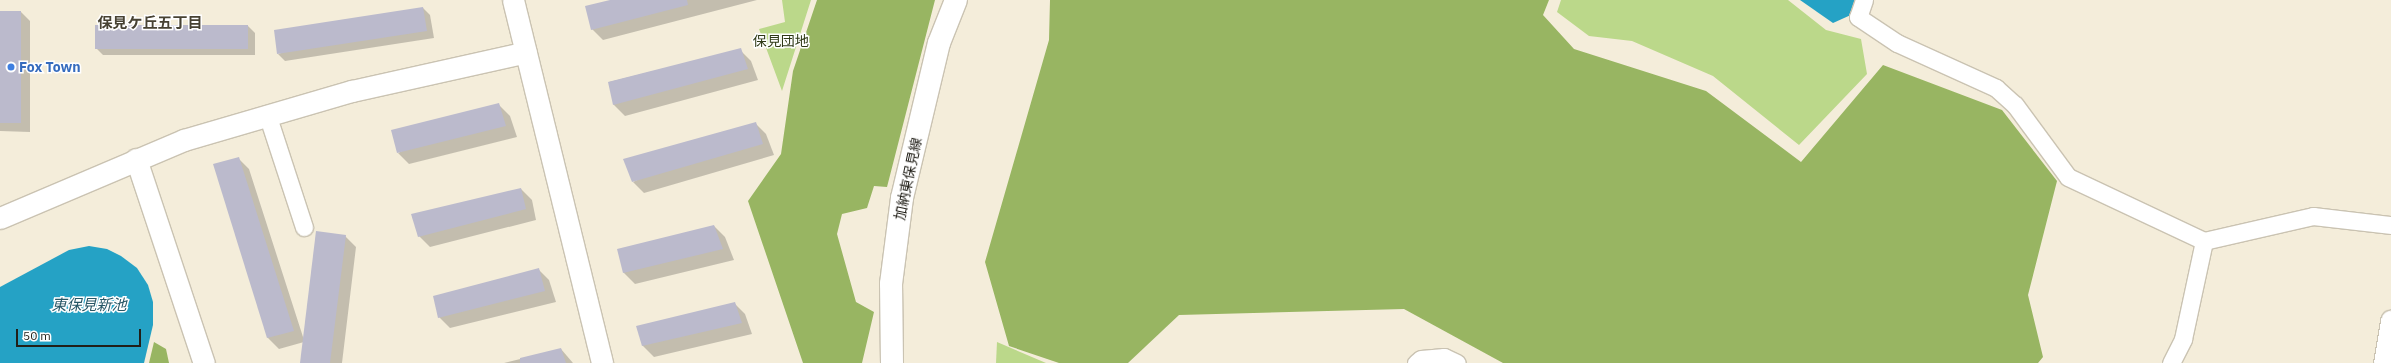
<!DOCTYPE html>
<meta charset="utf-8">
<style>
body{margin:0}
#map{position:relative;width:2391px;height:363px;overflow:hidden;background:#f4edda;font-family:"IBM Plex Sans","Noto Sans JP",sans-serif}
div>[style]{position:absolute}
.green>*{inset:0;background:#bbd88a}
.forest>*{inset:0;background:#98b562}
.water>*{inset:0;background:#25a2c5}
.shadow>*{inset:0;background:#0003}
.building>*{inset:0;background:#bbbacc}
.roads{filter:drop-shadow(1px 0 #cac3b2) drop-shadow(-1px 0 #cac3b2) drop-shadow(0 1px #cac3b2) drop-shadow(0 -1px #cac3b2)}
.minor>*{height:17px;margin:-8.5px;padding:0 8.5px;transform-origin:8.5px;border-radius:8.5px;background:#fff}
.tertiary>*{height:21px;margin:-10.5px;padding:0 10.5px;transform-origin:10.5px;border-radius:10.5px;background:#fff}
.secondary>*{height:22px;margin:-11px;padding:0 11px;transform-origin:11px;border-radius:11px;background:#fff}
.dots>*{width:11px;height:11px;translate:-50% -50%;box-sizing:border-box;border:2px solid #fff;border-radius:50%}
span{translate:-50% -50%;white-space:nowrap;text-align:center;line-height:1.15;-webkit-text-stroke:3px #fff;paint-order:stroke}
.park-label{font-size:14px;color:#2e3916}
.shop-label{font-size:14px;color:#366cbe;font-weight:700}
.left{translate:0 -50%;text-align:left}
.street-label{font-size:14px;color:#211f18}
.neighbourhood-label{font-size:15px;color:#474233;font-weight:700}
.water-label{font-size:15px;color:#275766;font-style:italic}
.scale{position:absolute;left:16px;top:329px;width:125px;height:18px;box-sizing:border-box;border:2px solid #211f18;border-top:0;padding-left:5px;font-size:12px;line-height:14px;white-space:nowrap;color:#211f18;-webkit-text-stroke:3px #fff;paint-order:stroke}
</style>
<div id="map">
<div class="green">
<i style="clip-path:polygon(782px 0,811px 0,782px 91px,759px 29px,785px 22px)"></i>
<i style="clip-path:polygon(1561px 0,1788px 0,1826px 30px,1861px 39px,1867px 74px,1799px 145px,1713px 76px,1632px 41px,1589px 36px,1557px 12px)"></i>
<i style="clip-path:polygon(997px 342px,1046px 363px,996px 363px)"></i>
</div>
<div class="forest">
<i style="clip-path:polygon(817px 0,935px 0,887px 187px,874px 186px,867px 208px,842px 214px,837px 234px,856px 302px,874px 312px,862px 363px,803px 363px,748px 201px,781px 154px,793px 71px)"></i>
<i style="clip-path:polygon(1050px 0,1549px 0,1543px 15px,1574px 49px,1706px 91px,1801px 162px,1883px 65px,2002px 110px,2057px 181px,2028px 295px,2043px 357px,2038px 363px,1503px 363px,1404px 309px,1179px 315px,1128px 363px,1059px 363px,1009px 346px,985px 262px,1049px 40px)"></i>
<i style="clip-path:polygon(154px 342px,166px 349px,169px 363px,149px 363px)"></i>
</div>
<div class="water">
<i style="clip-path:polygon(1800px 0,1857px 0,1853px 14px,1833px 23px)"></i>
<i style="clip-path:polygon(89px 246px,107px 249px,121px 256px,137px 268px,148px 285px,153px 302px,153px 325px,144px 363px,0 363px,0 287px,69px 250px)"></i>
</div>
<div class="shadow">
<i style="clip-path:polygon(614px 0,757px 0,603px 40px,592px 29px)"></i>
<i style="clip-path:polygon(423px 8px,430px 15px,434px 38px,285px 61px,278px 54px)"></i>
<i style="clip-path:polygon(0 12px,21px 12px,30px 21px,30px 132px,0 131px)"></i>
<i style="clip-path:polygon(248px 26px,255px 33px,255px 55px,103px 55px,96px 48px)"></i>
<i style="clip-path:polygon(740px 50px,751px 61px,758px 80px,625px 116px,614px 105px,609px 82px)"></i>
<i style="clip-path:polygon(499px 105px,510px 116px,517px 137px,409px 164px,398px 153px)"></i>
<i style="clip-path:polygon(755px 123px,766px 134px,774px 155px,644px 193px,633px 182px)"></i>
<i style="clip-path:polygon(238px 158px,249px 169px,304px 340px,345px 236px,356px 247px,342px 363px,301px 363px,304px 342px,279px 349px,268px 338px)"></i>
<i style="clip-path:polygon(521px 189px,532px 200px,536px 220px,430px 247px,419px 236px)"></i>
<i style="clip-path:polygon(714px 226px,725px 237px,734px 260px,635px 284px,624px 273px,618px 250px)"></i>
<i style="clip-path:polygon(538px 269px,549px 280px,556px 302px,450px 328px,439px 317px)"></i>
<i style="clip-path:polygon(734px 303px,745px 314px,752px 334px,654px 357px,643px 346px,638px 327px)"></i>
<i style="clip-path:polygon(561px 349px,573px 363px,504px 363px)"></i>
</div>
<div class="building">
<i style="clip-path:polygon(610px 0,687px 0,688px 5px,591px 30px,585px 6px)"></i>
<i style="clip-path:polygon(423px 7px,427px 31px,277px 54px,274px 30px)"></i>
<i style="clip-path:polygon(0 11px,21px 11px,21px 123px,0 123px)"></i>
<i style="clip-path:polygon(95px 25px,248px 25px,248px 49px,95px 49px)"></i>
<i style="clip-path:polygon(741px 48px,748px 69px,613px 105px,608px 82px)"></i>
<i style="clip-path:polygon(499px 103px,506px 126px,397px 153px,391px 130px)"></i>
<i style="clip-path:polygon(756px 122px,763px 144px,632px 182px,623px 159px)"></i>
<i style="clip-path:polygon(239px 157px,294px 331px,267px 338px,213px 164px)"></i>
<i style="clip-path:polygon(521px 188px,526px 209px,418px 237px,411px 214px)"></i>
<i style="clip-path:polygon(714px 225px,723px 249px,623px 273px,617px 249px)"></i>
<i style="clip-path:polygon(316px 231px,346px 235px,330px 363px,300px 363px)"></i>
<i style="clip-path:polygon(539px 268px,545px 291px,438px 318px,433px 296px)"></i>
<i style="clip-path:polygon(735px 302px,742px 323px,642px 346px,636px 326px)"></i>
<i style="clip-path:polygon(561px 348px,566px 363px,520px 363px,520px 358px)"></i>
</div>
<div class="roads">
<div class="minor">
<i style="left:1864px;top:0;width:18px;rotate:109deg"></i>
<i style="left:1858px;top:17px;width:47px;rotate:33.7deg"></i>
<i style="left:1897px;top:43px;width:109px;rotate:24.4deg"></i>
<i style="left:1996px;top:88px;width:25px;rotate:42deg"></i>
<i style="left:2015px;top:105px;width:89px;rotate:53.6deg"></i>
<i style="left:2068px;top:177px;width:150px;rotate:25.2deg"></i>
<i style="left:2204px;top:241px;width:112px;rotate:-12.9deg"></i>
<i style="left:2313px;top:216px;width:79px;rotate:6.6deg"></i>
<i style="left:267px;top:114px;width:119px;rotate:71.9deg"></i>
<i style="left:1416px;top:363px;width:6px;rotate:-39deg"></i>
<i style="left:1421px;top:359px;width:23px;rotate:-5deg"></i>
<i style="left:1444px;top:357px;width:14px;rotate:25deg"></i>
<i style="left:2171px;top:363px;width:27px;rotate:-63deg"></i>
<i style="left:2183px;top:339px;width:100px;rotate:-77.9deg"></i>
</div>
<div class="tertiary">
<i style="left:513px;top:0;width:374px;rotate:76.2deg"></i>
<i style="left:136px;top:159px;width:215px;rotate:71.6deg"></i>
<i style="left:0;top:218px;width:200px;rotate:-23deg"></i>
<i style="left:184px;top:140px;width:175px;rotate:-16.3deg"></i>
<i style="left:352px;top:91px;width:178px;rotate:-12.6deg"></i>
<i style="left:2384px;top:363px;width:43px;rotate:-80.5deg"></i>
</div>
<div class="secondary">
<i style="left:892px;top:363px;width:79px;rotate:-90.7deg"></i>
<i style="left:891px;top:284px;width:87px;rotate:-82.7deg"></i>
<i style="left:902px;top:198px;width:159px;rotate:-76.6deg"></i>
<i style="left:939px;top:43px;width:46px;rotate:-68.4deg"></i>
</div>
</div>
<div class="dots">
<i style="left:11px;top:67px;background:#3f7fe0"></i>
</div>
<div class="park-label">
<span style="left:781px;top:41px">保見団地</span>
</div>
<div class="shop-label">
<span class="left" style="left:19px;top:67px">Fox Town</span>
</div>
<div class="street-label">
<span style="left:908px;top:179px;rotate:-78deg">加納東保見線</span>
</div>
<div class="neighbourhood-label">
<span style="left:150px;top:23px">保見ケ丘五丁目</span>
</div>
<div class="water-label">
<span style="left:89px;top:305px">東保見新池</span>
</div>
<div class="scale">50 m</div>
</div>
